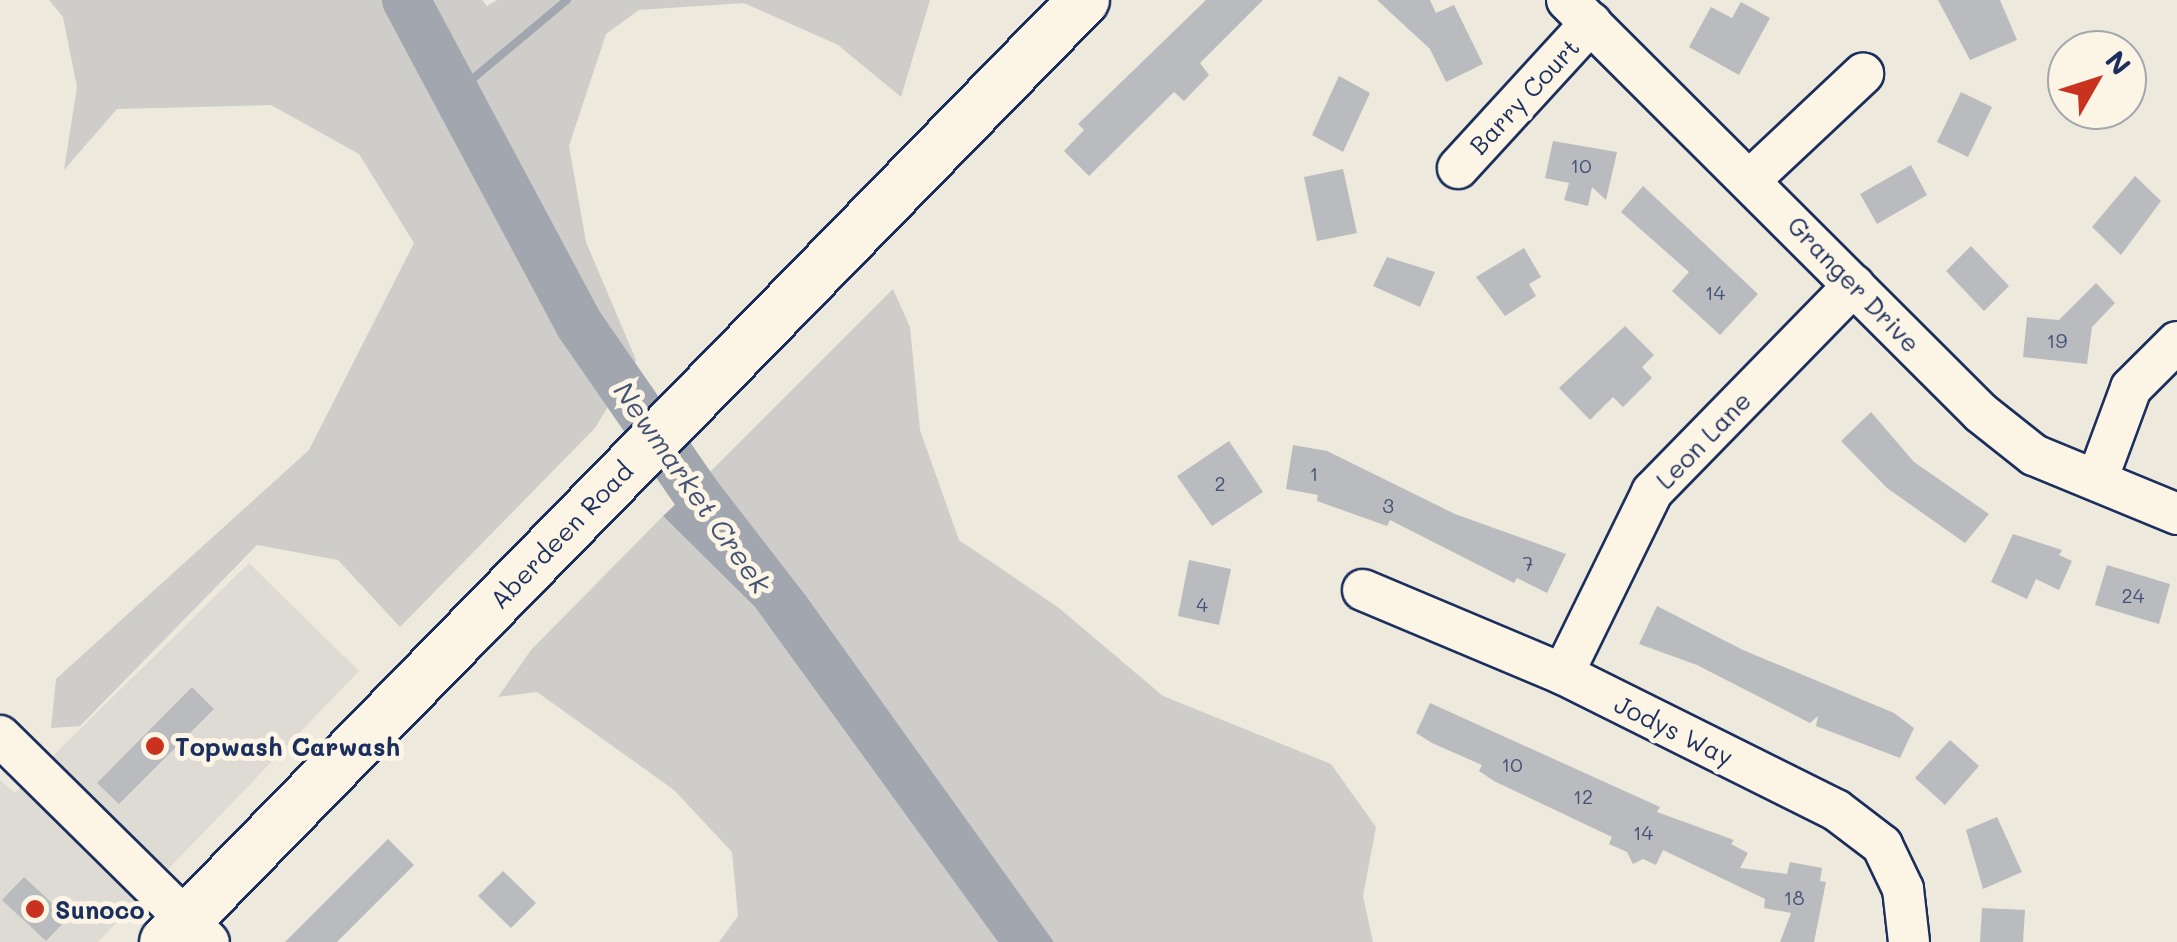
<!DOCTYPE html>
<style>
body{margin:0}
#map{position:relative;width:2177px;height:942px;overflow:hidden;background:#eee9dd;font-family:Mali,sans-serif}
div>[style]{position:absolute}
.built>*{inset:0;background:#dedbd4}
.green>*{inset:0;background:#cfcdca}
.water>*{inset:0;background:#a2a7af}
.stream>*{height:8px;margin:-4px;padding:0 4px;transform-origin:4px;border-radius:4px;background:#a2a7af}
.river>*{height:48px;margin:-24px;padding:0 24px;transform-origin:24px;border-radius:24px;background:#a2a7af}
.building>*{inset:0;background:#babbbe}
.roads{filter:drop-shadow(2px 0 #1b2f5e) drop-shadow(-2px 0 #1b2f5e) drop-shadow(0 2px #1b2f5e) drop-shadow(0 -2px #1b2f5e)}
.minor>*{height:40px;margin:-20px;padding:0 20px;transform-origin:20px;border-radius:20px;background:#fcf5e5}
.major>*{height:50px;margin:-25px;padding:0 25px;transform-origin:25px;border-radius:25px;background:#fcf5e5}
.dots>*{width:28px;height:28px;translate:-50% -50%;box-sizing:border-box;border:5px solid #fcf5e5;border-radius:50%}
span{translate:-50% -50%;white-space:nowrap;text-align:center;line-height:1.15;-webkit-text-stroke:10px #fcf5e5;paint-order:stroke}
.number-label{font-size:20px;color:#435276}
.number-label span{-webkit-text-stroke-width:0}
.street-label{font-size:25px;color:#1b2f5e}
.poi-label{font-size:25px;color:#1b2f5e;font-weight:700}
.left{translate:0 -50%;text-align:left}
.water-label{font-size:28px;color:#445376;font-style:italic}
.north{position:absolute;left:2047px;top:30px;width:100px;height:100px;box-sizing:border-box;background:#fcf5e5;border:2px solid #a2a6af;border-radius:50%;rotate:51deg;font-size:28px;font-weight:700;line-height:40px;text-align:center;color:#1b2f5e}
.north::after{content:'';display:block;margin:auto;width:35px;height:45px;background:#c8321e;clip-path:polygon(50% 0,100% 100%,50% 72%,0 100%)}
</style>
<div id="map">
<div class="built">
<i style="clip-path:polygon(249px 563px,359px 671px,98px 942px,0 942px,0 780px,15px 793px)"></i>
</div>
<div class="green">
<i style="clip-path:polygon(49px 0,482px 0,487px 6px,497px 0,930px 0,901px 97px,838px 45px,744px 3px,639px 10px,606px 34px,569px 146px,586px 242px,636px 360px,595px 428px,400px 627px,338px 560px,257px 545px,80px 726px,51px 728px,56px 679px,309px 450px,414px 243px,359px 154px,271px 105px,117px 109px,64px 170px,77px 87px,63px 17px)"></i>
<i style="clip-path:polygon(893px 289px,910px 327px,920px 430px,959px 540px,1059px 608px,1163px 696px,1331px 764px,1376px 827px,1363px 896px,1373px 942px,1054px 942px,710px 472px)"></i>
<i style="clip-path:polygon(663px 516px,755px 607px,998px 942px,719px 942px,738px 916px,732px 852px,674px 790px,537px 692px,498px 697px,531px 650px)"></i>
</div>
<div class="water">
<i style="clip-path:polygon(710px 472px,806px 596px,1054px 942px,998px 942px,755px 607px,663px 516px)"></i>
</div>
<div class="stream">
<i style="left:458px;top:91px;width:142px;rotate:-39.9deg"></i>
</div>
<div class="river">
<i style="left:406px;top:0;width:367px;rotate:61.9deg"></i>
<i style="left:579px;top:324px;width:264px;rotate:55.3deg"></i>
</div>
<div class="building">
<i style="clip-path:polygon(1206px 0,1263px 0,1200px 63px,1209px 75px,1184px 101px,1174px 92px,1089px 176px,1064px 151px,1084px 130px,1078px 124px)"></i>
<i style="clip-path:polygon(1377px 0,1430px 0,1436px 13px,1454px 5px,1483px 64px,1446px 82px,1430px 49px)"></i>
<i style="clip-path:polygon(1938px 0,2000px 0,2017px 40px,1970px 60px)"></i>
<i style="clip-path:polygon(1741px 2px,1770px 18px,1739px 75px,1689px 47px,1711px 7px,1732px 18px)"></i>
<i style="clip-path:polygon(1339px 76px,1370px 93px,1343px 152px,1312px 135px)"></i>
<i style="clip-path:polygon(1961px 92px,1992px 107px,1968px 157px,1937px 142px)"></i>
<i style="clip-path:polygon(1553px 141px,1617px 152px,1606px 200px,1592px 187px,1588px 206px,1564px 200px,1569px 183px,1545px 178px)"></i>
<i style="clip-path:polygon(1911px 165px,1927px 195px,1877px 224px,1860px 194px)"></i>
<i style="clip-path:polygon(1343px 169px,1357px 233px,1317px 241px,1304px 177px)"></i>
<i style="clip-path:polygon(2135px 176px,2161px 201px,2121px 255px,2092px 227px)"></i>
<i style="clip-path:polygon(1643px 186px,1758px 294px,1720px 335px,1672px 291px,1689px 272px,1621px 212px)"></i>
<i style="clip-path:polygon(1971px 246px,2009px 286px,1984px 311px,1946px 271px)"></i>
<i style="clip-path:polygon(1524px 248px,1541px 277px,1529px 284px,1536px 296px,1505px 316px,1476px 277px)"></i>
<i style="clip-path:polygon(1387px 257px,1435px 272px,1420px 307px,1373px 286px)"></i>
<i style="clip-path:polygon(2096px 283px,2115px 303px,2092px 327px,2087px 364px,2023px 357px,2027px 317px,2059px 320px)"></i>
<i style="clip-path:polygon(1625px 326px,1654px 355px,1642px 367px,1652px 378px,1623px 407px,1613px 397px,1590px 420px,1559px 388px)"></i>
<i style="clip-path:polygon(1871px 412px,1914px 462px,1989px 514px,1965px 543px,1887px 488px,1841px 441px)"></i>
<i style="clip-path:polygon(1229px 441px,1263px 492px,1212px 526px,1177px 476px)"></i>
<i style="clip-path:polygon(1293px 445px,1327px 451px,1455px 514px,1566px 554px,1547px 593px,1517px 578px,1514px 583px,1390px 520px,1387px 526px,1317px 501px,1318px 495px,1286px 489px)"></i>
<i style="clip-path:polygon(2013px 534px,2062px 550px,2059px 555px,2072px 561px,2059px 590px,2036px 579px,2027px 599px,1991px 582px)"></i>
<i style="clip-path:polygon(1189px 560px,1231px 569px,1219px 625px,1178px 616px)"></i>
<i style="clip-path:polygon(2107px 565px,2170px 584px,2159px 624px,2095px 605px)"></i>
<i style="clip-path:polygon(1657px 606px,1743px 650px,1894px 713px,1914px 728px,1900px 758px,1816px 726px,1818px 716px,1810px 723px,1697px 665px,1639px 644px)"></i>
<i style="clip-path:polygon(192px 687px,214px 709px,119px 804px,97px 783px)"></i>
<i style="clip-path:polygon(1430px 703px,1660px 807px,1657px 812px,1734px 840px,1731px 844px,1748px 853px,1740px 868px,1787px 874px,1790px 862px,1822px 868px,1820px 881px,1826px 882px,1814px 942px,1780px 942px,1791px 913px,1764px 908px,1765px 899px,1663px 850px,1656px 865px,1643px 859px,1633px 864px,1627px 852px,1609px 844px,1612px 837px,1494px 781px,1479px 771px,1482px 765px,1432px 743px,1416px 733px)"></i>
<i style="clip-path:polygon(1950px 740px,1979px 766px,1945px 805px,1915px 778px)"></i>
<i style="clip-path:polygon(1997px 817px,2022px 872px,1983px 889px,1966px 830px)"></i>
<i style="clip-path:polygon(388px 839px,414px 865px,337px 942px,285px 942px)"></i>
<i style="clip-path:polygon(503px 871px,536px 903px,511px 928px,478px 896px)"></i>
<i style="clip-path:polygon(24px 877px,68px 918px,46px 941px,2px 900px)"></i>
<i style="clip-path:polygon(1982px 908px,2025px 910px,2023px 942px,1980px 942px)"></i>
</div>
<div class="roads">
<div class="minor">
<i style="left:1567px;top:0;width:585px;rotate:44.93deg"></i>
<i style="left:1981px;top:413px;width:68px;rotate:38.4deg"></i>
<i style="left:2034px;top:455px;width:155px;rotate:22.4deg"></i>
<i style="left:1458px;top:168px;width:197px;rotate:-47.5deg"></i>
<i style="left:1751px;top:179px;width:154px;rotate:-43.2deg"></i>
<i style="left:2097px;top:480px;width:98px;rotate:-69.7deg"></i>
<i style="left:2131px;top:388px;width:65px;rotate:-45deg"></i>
<i style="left:1363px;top:590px;width:217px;rotate:22.8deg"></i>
<i style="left:1563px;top:674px;width:305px;rotate:26.5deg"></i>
<i style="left:1836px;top:810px;width:58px;rotate:37.3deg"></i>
<i style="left:1882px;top:845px;width:49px;rotate:64.5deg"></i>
<i style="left:1903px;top:889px;width:53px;rotate:83.5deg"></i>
<i style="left:1563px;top:674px;width:203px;rotate:-63.9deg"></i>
<i style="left:1652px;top:492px;width:289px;rotate:-45.7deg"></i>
<i style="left:0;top:736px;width:293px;rotate:44.6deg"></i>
</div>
<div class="major">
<i style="left:165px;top:942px;width:1316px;rotate:-45.71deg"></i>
</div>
</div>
<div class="dots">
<i style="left:155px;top:746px;background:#c8321e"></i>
<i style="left:35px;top:909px;background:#c8321e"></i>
</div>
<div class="number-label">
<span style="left:1581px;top:165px">10</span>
<span style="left:1715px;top:292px">14</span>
<span style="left:2057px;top:340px">19</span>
<span style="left:1314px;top:473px">1</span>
<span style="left:1220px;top:483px">2</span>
<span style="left:1388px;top:505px">3</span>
<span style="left:1528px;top:563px">7</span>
<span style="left:2133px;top:595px">24</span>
<span style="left:1202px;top:604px">4</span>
<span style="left:1512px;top:764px">10</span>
<span style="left:1583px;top:796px">12</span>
<span style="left:1643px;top:832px">14</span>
<span style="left:1794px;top:897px">18</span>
</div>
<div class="street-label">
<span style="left:1524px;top:96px;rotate:-47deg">Barry Court</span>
<span style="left:1854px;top:284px;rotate:46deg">Granger Drive</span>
<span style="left:1703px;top:440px;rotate:-46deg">Leon Lane</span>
<span style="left:561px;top:535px;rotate:-46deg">Aberdeen Road</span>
<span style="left:1674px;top:730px;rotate:26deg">Jodys Way</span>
</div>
<div class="poi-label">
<span class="left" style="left:175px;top:746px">Topwash Carwash</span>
<span class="left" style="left:55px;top:909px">Sunoco</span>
</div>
<div class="water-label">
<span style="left:693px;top:487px;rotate:55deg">Newmarket Creek</span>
</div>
<div class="north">N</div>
</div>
